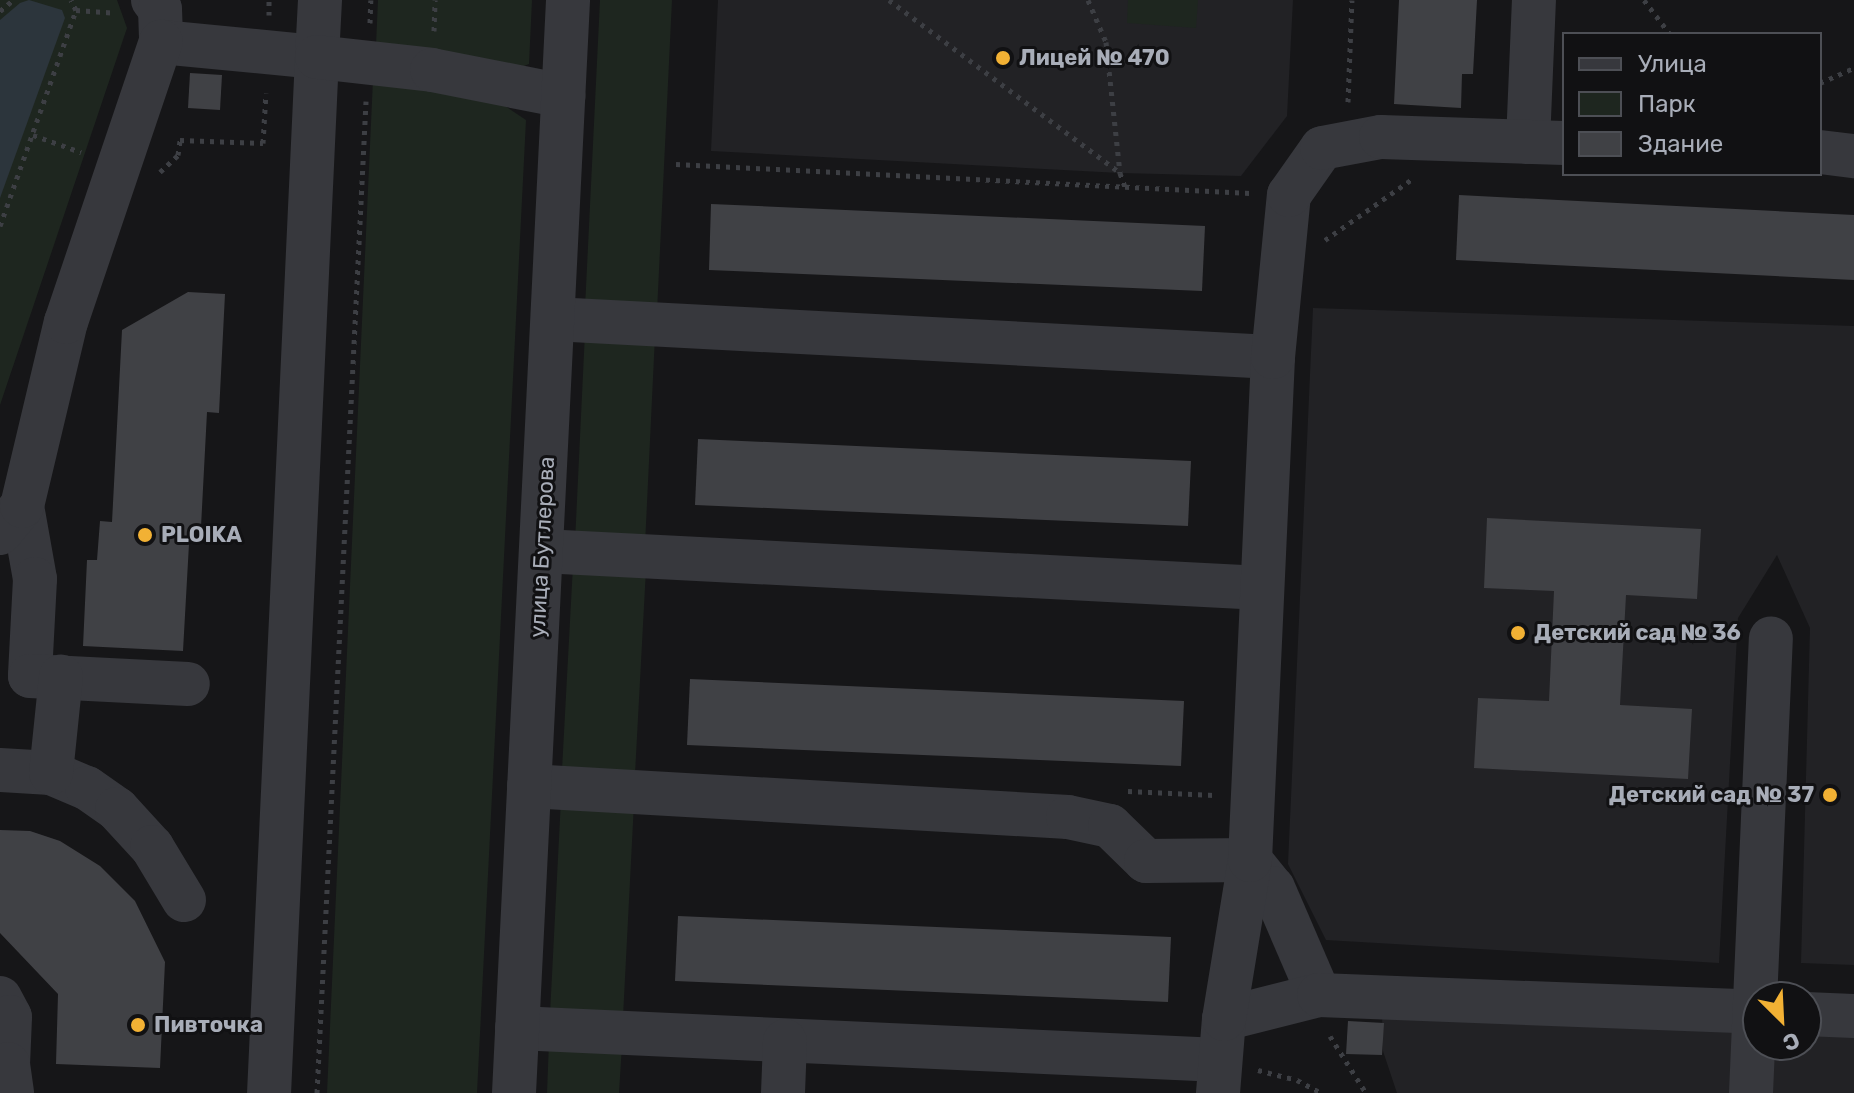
<!DOCTYPE html>
<meta charset="utf-8">
<style>
body{margin:0}
#map{position:relative;width:1854px;height:1093px;overflow:hidden;background:#161618;font-family:Rubik,sans-serif}
div>[style]{position:absolute}
.built>*{inset:0;background:#222225}
.green>*{inset:0;background:#1e261f}
.water>*{inset:0;background:#2c353c}
.building>*{inset:0;background:#404145}
.path>*{height:5px;margin-top:-2.5px;transform-origin:0;background:repeating-linear-gradient(90deg,#3d3f44 0 4px,transparent 0 10px)}
.minor>*{height:44px;margin:-22px;padding:0 22px;transform-origin:22px;border-radius:22px;background:#37383d}
.dots>*{width:22px;height:22px;translate:-50% -50%;box-sizing:border-box;border:4px solid #111113;border-radius:50%}
span{translate:-50% -50%;white-space:nowrap;text-align:center;line-height:1.15;-webkit-text-stroke:6px #111113;paint-order:stroke}
.poi-label{font-size:22px;color:#a8adb8;font-weight:700}
.left{translate:0 -50%;text-align:left}
.right{translate:-100% -50%;text-align:right}
.street-label{font-size:22px;color:#a8adb8}
.legend{position:absolute;left:1562px;top:32px;width:260px;height:144px;box-sizing:border-box;background:#111113;border:2px solid #4d4f55;margin:0;padding:10px 14px;list-style:none;font-size:24px;color:#a8adb8}
.legend li{display:flex;align-items:center;gap:16px;height:40px}
.legend b{width:40px;border:2px solid #4d4f55}
.north{position:absolute;left:1742px;top:981px;width:80px;height:80px;box-sizing:border-box;background:#111113;border:2px solid #4d4f55;border-radius:50%;rotate:156deg;font-size:22px;font-weight:700;line-height:32px;text-align:center;color:#a8adb8}
.north::after{content:'';display:block;margin:auto;width:28px;height:36px;background:#f2b134;clip-path:polygon(50% 0,100% 100%,50% 72%,0 100%)}
</style>
<div id="map">
<div class="built">
<i style="clip-path:polygon(718px 0,1293px 0,1287px 116px,1241px 176px,1120px 173px,711px 151px)"></i>
<i style="clip-path:polygon(1313px 308px,1854px 326px,1854px 965px,1801px 963px,1810px 628px,1777px 555px,1738px 618px,1719px 963px,1326px 940px,1288px 864px)"></i>
<i style="clip-path:polygon(1382px 1016px,1758px 1032px,1758px 1045px,1806px 1045px,1806px 1034px,1854px 1036px,1854px 1093px,1397px 1093px,1383px 1051px)"></i>
</div>
<div class="green">
<i style="clip-path:polygon(0 0,117px 0,127px 28px,0 405px)"></i>
<i style="clip-path:polygon(378px 0,532px 0,529px 64px,509px 72px,376px 45px)"></i>
<i style="clip-path:polygon(600px 0,672px 0,657px 312px,585px 308px)"></i>
<i style="clip-path:polygon(1128px 0,1198px 0,1196px 28px,1127px 23px)"></i>
<i style="clip-path:polygon(373px 79px,505px 106px,526px 120px,477px 1093px,327px 1093px)"></i>
<i style="clip-path:polygon(585px 332px,655px 336px,645px 545px,575px 542px)"></i>
<i style="clip-path:polygon(573px 565px,646px 569px,635px 774px,562px 770px)"></i>
<i style="clip-path:polygon(561px 799px,634px 803px,623px 1017px,550px 1014px)"></i>
<i style="clip-path:polygon(549px 1041px,622px 1045px,619px 1093px,547px 1093px)"></i>
</div>
<div class="water">
<i style="clip-path:polygon(29px 0,62px 10px,65px 18px,0 198px,0 20px,20px 3px)"></i>
</div>
<div class="building">
<i style="clip-path:polygon(1399px 0,1477px 0,1473px 74px,1462px 74px,1461px 108px,1394px 104px)"></i>
<i style="clip-path:polygon(190px 73px,222px 75px,220px 110px,188px 108px)"></i>
<i style="clip-path:polygon(1459px 195px,1854px 215px,1854px 280px,1456px 260px)"></i>
<i style="clip-path:polygon(711px 204px,1205px 226px,1202px 291px,709px 270px)"></i>
<i style="clip-path:polygon(188px 292px,225px 294px,219px 413px,207px 412px,201px 527px,190px 526px,183px 651px,83px 646px,87px 560px,97px 560px,100px 521px,112px 522px,122px 330px)"></i>
<i style="clip-path:polygon(698px 439px,1191px 461px,1188px 526px,695px 505px)"></i>
<i style="clip-path:polygon(1487px 518px,1701px 529px,1697px 599px,1626px 595px,1620px 705px,1692px 709px,1688px 779px,1474px 768px,1478px 698px,1549px 701px,1554px 591px,1484px 588px)"></i>
<i style="clip-path:polygon(690px 679px,1184px 701px,1181px 766px,687px 745px)"></i>
<i style="clip-path:polygon(0 830px,30px 831px,60px 841px,100px 866px,135px 901px,165px 962px,160px 1068px,56px 1064px,58px 994px,0 933px)"></i>
<i style="clip-path:polygon(678px 916px,1171px 937px,1168px 1002px,675px 981px)"></i>
<i style="clip-path:polygon(1348px 1021px,1384px 1023px,1382px 1055px,1346px 1054px)"></i>
</div>
<div class="path">
<i style="left:889px;top:0;width:289px;rotate:36.8deg"></i>
<i style="left:1088px;top:0;width:46px;rotate:66.8deg"></i>
<i style="left:1106px;top:42px;width:132px;rotate:83.9deg"></i>
<i style="left:1120px;top:173px;width:15px;rotate:70deg"></i>
<i style="left:1644px;top:0;width:43px;rotate:52.6deg"></i>
<i style="left:76px;top:10px;width:39px;rotate:4deg"></i>
<i style="left:0;top:11px;width:17px;rotate:-40deg"></i>
<i style="left:269px;top:15px;width:15px;rotate:-90deg"></i>
<i style="left:370px;top:23px;width:23px;rotate:-88deg"></i>
<i style="left:434px;top:31px;width:31px;rotate:-88deg"></i>
<i style="left:1820px;top:83px;width:37px;rotate:-24deg"></i>
<i style="left:1348px;top:102px;width:102px;rotate:-87.8deg"></i>
<i style="left:33px;top:135px;width:51px;rotate:19.5deg"></i>
<i style="left:676px;top:164px;width:575px;rotate:2.89deg"></i>
<i style="left:160px;top:172px;width:25px;rotate:-43deg"></i>
<i style="left:178px;top:155px;width:15px;rotate:-82deg"></i>
<i style="left:180px;top:140px;width:83px;rotate:2.1deg"></i>
<i style="left:263px;top:143px;width:50px;rotate:-86.6deg"></i>
<i style="left:0;top:226px;width:229px;rotate:-70.6deg"></i>
<i style="left:76px;top:10px;width:11px;rotate:-117deg"></i>
<i style="left:1325px;top:240px;width:106px;rotate:-35deg"></i>
<i style="left:1128px;top:791px;width:86px;rotate:2.7deg"></i>
<i style="left:1330px;top:1036px;width:67px;rotate:57.7deg"></i>
<i style="left:1258px;top:1070px;width:40px;rotate:14.4deg"></i>
<i style="left:1297px;top:1080px;width:27px;rotate:28deg"></i>
<i style="left:317px;top:1093px;width:993px;rotate:-87.17deg"></i>
</div>
<div class="minor">
<i style="left:153px;top:0;width:11px;rotate:52deg"></i>
<i style="left:160px;top:9px;width:33px;rotate:88deg"></i>
<i style="left:161px;top:42px;width:157px;rotate:5.5deg"></i>
<i style="left:317px;top:57px;width:1037px;rotate:92.65deg"></i>
<i style="left:320px;top:0;width:57px;rotate:93deg"></i>
<i style="left:317px;top:57px;width:116px;rotate:6.4deg"></i>
<i style="left:432px;top:70px;width:134px;rotate:11.2deg"></i>
<i style="left:1528px;top:142px;width:142px;rotate:-87.6deg"></i>
<i style="left:1820px;top:152px;width:34px;rotate:7deg"></i>
<i style="left:553px;top:319px;width:721px;rotate:3.02deg"></i>
<i style="left:22px;top:506px;width:74px;rotate:79.9deg"></i>
<i style="left:35px;top:579px;width:97px;rotate:93deg"></i>
<i style="left:30px;top:676px;width:158px;rotate:2.9deg"></i>
<i style="left:0;top:533px;width:35px;rotate:-51deg"></i>
<i style="left:22px;top:506px;width:189px;rotate:-76.6deg"></i>
<i style="left:66px;top:322px;width:296px;rotate:-71.3deg"></i>
<i style="left:542px;top:551px;width:721px;rotate:2.94deg"></i>
<i style="left:0;top:770px;width:51px;rotate:3.4deg"></i>
<i style="left:51px;top:773px;width:39px;rotate:23deg"></i>
<i style="left:87px;top:788px;width:37px;rotate:35deg"></i>
<i style="left:117px;top:809px;width:52px;rotate:47.4deg"></i>
<i style="left:152px;top:847px;width:62px;rotate:58.9deg"></i>
<i style="left:51px;top:773px;width:97px;rotate:-84.1deg"></i>
<i style="left:529px;top:786px;width:540px;rotate:3.29deg"></i>
<i style="left:1068px;top:817px;width:43px;rotate:12.1deg"></i>
<i style="left:1110px;top:826px;width:50px;rotate:44.2deg"></i>
<i style="left:1146px;top:861px;width:104px;rotate:-0.6deg"></i>
<i style="left:1250px;top:860px;width:36px;rotate:51deg"></i>
<i style="left:1273px;top:888px;width:116px;rotate:66.7deg"></i>
<i style="left:0;top:998px;width:21px;rotate:62deg"></i>
<i style="left:10px;top:1017px;width:47px;rotate:92.4deg"></i>
<i style="left:8px;top:1064px;width:29px;rotate:82deg"></i>
<i style="left:1806px;top:1014px;width:48px;rotate:2.4deg"></i>
<i style="left:1224px;top:1019px;width:98px;rotate:-14.2deg"></i>
<i style="left:1319px;top:995px;width:439px;rotate:2.2deg"></i>
<i style="left:517px;top:1028px;width:703px;rotate:2.61deg"></i>
<i style="left:514px;top:1093px;width:1094px;rotate:-87.17deg"></i>
<i style="left:783px;top:1093px;width:52px;rotate:-87.8deg"></i>
<i style="left:1218px;top:1093px;width:74px;rotate:-85.4deg"></i>
<i style="left:1224px;top:1019px;width:161px;rotate:-80.7deg"></i>
<i style="left:1250px;top:860px;width:504px;rotate:-87.38deg"></i>
<i style="left:1273px;top:357px;width:163px;rotate:-84.4deg"></i>
<i style="left:1289px;top:195px;width:57px;rotate:-54.9deg"></i>
<i style="left:1322px;top:148px;width:60px;rotate:-10.6deg"></i>
<i style="left:1381px;top:137px;width:183px;rotate:1.9deg"></i>
<i style="left:1751px;top:1093px;width:455px;rotate:-87.5deg"></i>
</div>
<div class="dots">
<i style="left:1003px;top:58px;background:#f2b134"></i>
<i style="left:145px;top:535px;background:#f2b134"></i>
<i style="left:1518px;top:633px;background:#f2b134"></i>
<i style="left:1830px;top:795px;background:#f2b134"></i>
<i style="left:138px;top:1025px;background:#f2b134"></i>
</div>
<div class="poi-label">
<span class="left" style="left:1019px;top:58px">Лицей № 470</span>
<span class="left" style="left:161px;top:535px">PLOIKA</span>
<span class="left" style="left:1534px;top:633px">Детский сад № 36</span>
<span class="right" style="left:1814px;top:795px">Детский сад № 37</span>
<span class="left" style="left:154px;top:1025px">Пивточка</span>
</div>
<div class="street-label">
<span style="left:542px;top:547px;rotate:-87deg">улица Бутлерова</span>
</div>
<ul class="legend">
<li><b style="height:10px;background:#37383d"></b>Улица</li>
<li><b style="height:22px;background:#1e261f"></b>Парк</li>
<li><b style="height:22px;background:#404145"></b>Здание</li>
</ul>
<div class="north">С</div>
</div>
